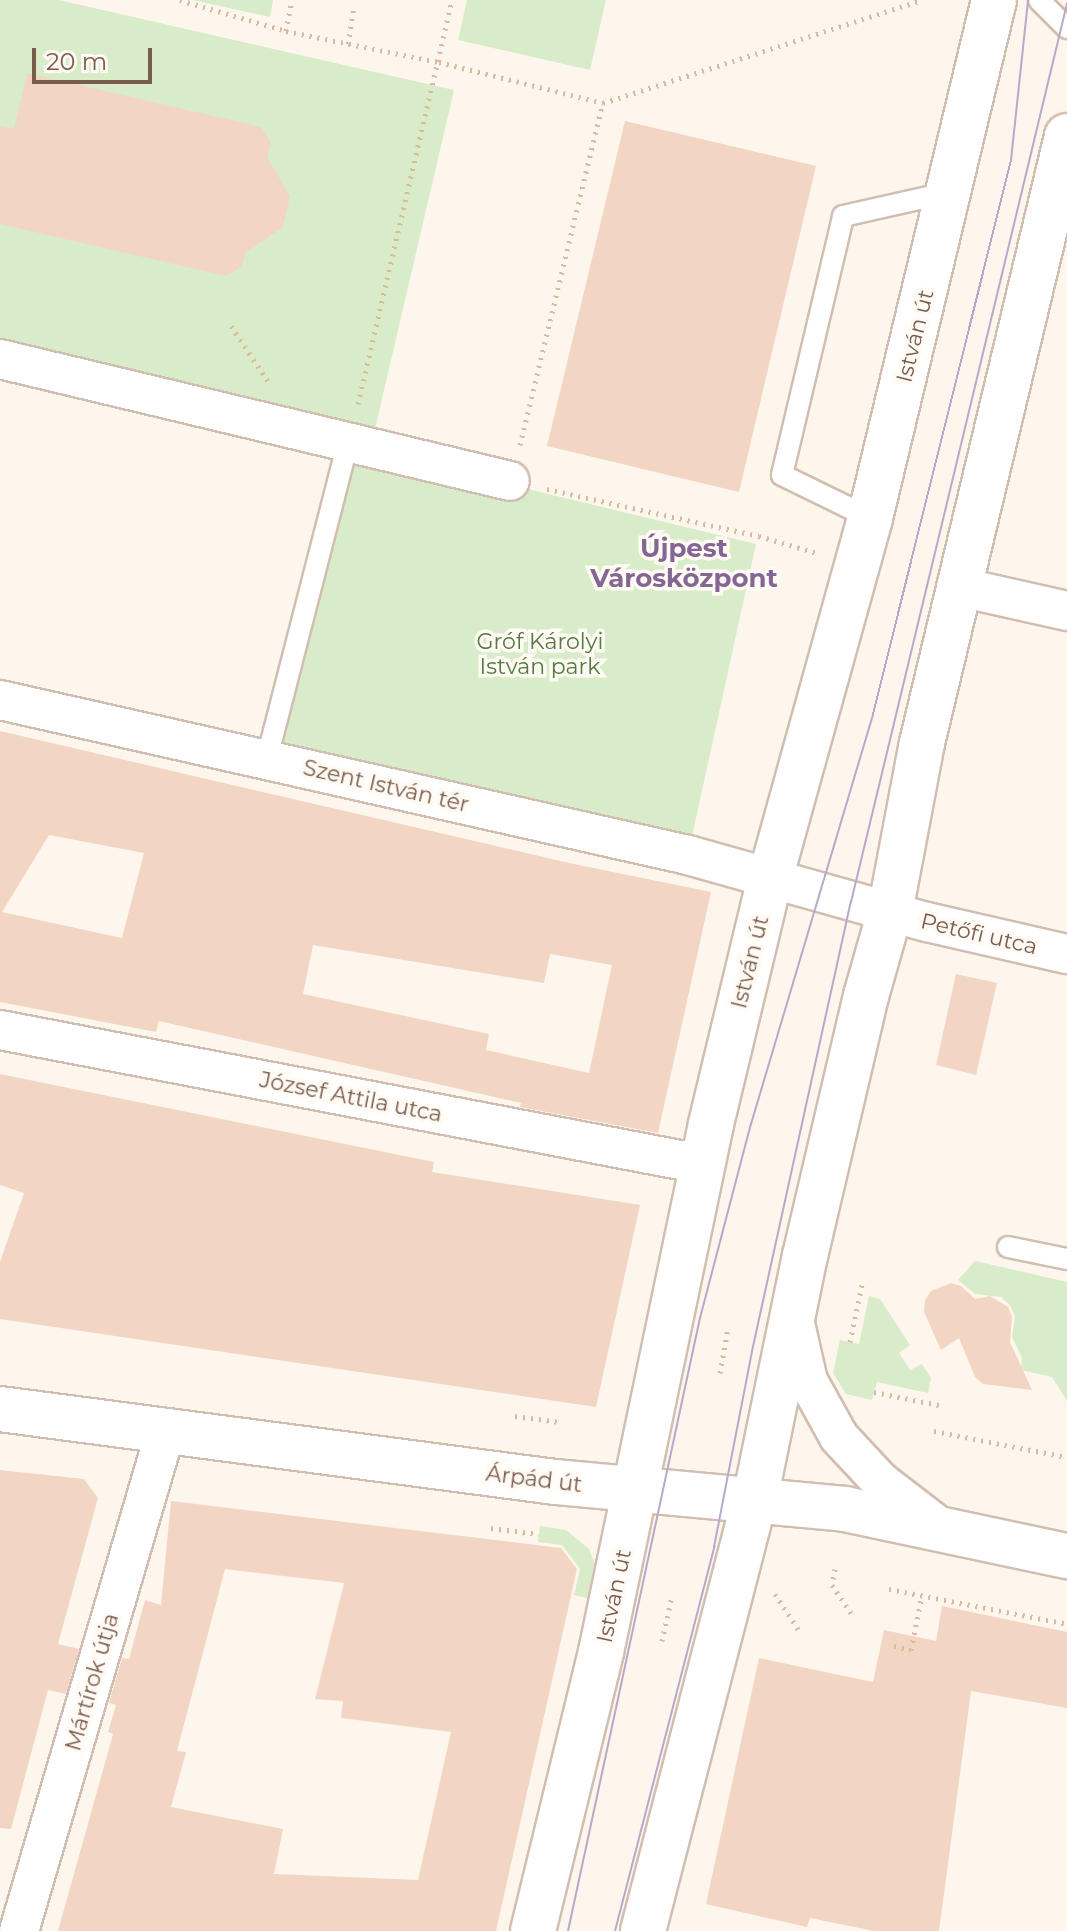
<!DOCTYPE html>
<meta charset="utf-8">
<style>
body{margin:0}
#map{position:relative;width:1067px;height:1931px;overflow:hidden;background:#fdf6ec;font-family:Montserrat,sans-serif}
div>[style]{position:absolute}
.green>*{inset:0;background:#d8ecc9}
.building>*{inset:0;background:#f3d5c3}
.path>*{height:5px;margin-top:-2.5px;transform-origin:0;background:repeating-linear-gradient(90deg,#d9b8a5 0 2px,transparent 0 8px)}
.roads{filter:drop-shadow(2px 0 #d1beb0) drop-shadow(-2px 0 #d1beb0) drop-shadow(0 2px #d1beb0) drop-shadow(0 -2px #d1beb0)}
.lane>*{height:20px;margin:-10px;padding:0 10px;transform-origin:10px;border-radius:10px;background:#fff}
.street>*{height:38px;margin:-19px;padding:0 19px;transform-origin:19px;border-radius:19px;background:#fff}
.secondary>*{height:44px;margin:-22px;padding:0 22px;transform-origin:22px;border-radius:22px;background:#fff}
.tram>*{height:2px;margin:-1px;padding:0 1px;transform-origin:1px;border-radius:1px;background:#b9a8c9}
span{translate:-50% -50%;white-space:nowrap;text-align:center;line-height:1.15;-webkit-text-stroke:7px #fffaf3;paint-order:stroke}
.street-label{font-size:22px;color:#7a5c4d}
.park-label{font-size:22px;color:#537a41}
.quarter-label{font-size:26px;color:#846695;font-weight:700}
.scale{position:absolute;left:32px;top:48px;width:120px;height:36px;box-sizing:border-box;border:4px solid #7a5c4d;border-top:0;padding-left:10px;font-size:24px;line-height:28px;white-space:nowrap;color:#7a5c4d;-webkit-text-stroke:6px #fffaf3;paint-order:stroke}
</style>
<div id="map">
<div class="green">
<i style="clip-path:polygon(0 0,59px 0,454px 90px,374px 433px,0 343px)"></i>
<i style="clip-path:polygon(192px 0,273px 0,270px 17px)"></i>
<i style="clip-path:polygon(467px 0,606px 0,590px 70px,458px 40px)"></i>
<i style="clip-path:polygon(353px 447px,756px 544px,689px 850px,278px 751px)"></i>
<i style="clip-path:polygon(975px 1261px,1067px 1282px,1067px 1401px,1052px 1377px,1021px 1370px,1022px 1358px,1012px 1337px,1015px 1317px,1010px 1305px,1001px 1297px,975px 1294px,958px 1280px)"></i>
<i style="clip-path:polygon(869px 1296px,880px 1299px,910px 1345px,899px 1353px,910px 1370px,922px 1364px,931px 1378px,928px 1393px,877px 1382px,872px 1400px,846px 1394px,833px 1373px,840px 1340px,859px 1344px)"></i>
<i style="clip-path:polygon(540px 1526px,566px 1530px,589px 1549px,596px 1567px,592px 1599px,574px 1595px,580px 1569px,562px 1545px,538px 1542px)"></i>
</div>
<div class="building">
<i style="clip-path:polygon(27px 73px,261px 127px,271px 143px,267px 157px,290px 196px,283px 227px,245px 253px,242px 266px,226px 276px,0 224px,0 126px,14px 129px)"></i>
<i style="clip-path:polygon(625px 121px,816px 166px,739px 492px,547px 446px)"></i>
<i style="clip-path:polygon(evenodd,0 731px,569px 863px,711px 892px,658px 1133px,520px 1107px,521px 1103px,159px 1021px,156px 1032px,0 1002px,0 731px,49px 835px,144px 853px,122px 938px,2px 912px,49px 835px,0 731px,313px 945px,544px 983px,550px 954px,612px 965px,589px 1073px,486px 1050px,489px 1034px,303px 994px,313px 945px)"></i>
<i style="clip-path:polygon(956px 974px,997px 983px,976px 1075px,936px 1065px)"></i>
<i style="clip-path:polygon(0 1074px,434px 1162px,432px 1172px,640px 1205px,596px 1407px,0 1319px,0 1262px,24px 1193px,0 1185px)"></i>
<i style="clip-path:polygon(951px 1283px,961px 1286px,975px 1299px,990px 1296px,1008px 1307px,1012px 1317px,1010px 1342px,1032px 1390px,983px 1384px,975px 1377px,959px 1338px,941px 1350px,924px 1312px,925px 1300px,931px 1291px)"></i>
<i style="clip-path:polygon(0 1470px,84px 1479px,98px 1498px,58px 1644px,79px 1649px,66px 1694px,48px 1690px,11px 1829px,0 1828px)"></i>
<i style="clip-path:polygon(evenodd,171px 1501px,561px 1548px,577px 1569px,496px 1931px,58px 1931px,113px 1734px,108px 1732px,116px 1705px,109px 1703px,122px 1658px,129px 1659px,145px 1600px,161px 1605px,171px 1501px,225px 1569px,344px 1583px,315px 1699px,343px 1701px,341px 1718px,451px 1732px,418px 1880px,274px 1874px,283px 1829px,171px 1807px,186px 1752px,177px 1751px,225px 1569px)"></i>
<i style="clip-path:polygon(942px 1606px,1067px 1632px,1067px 1708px,971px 1691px,939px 1931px,874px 1931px,810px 1918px,807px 1927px,706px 1904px,759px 1658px,873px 1682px,884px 1630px,936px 1641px)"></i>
</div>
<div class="path">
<i style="left:180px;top:0;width:110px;rotate:16.3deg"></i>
<i style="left:286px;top:31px;width:156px;rotate:11.5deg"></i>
<i style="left:439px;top:62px;width:169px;rotate:14deg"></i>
<i style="left:286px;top:31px;width:32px;rotate:-79deg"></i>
<i style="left:348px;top:44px;width:39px;rotate:-81deg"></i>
<i style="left:231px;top:326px;width:66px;rotate:56.1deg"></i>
<i style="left:358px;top:404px;width:415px;rotate:-76.9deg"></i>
<i style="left:520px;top:445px;width:352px;rotate:-76.4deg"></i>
<i style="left:603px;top:103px;width:335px;rotate:-17.9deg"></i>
<i style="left:547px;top:489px;width:217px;rotate:12.5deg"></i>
<i style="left:759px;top:536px;width:60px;rotate:16.3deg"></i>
<i style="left:850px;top:1342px;width:63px;rotate:-78.2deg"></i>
<i style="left:720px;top:1373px;width:46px;rotate:-79.9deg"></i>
<i style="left:874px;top:1392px;width:66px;rotate:11.3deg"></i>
<i style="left:515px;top:1416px;width:45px;rotate:7.6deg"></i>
<i style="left:934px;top:1431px;width:136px;rotate:11.1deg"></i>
<i style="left:491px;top:1528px;width:48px;rotate:7.1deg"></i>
<i style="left:835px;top:1569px;width:16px;rotate:101deg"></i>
<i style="left:832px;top:1585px;width:34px;rotate:56deg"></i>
<i style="left:889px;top:1589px;width:181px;rotate:11.1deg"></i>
<i style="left:775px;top:1594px;width:45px;rotate:56.7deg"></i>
<i style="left:662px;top:1641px;width:46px;rotate:-77.5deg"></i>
<i style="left:894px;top:1646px;width:17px;rotate:13deg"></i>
<i style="left:911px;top:1650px;width:56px;rotate:-78.7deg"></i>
</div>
<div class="roads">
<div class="lane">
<i style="left:1039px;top:0;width:40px;rotate:45deg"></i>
<i style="left:870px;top:518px;width:98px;rotate:-154deg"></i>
<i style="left:782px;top:475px;width:266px;rotate:-76.7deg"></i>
<i style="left:843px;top:216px;width:110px;rotate:-12.6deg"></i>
<i style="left:267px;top:758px;width:325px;rotate:-75.6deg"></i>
<i style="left:1008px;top:1247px;width:60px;rotate:11.5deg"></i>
</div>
<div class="street">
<i style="left:0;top:359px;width:524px;rotate:13.45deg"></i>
<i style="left:960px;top:587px;width:110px;rotate:12.6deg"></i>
<i style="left:0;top:700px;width:705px;rotate:12.7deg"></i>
<i style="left:688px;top:855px;width:248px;rotate:15.7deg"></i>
<i style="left:927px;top:922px;width:144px;rotate:12.9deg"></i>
<i style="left:0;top:1030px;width:714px;rotate:10.82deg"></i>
<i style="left:794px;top:1319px;width:64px;rotate:77.3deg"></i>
<i style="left:808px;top:1381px;width:64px;rotate:61deg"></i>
<i style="left:839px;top:1437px;width:62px;rotate:47deg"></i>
<i style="left:881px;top:1482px;width:76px;rotate:37.5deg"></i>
<i style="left:19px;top:1931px;width:519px;rotate:-73.66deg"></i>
</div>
<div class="secondary">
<i style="left:0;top:1409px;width:560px;rotate:7.49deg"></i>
<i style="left:555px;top:1482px;width:291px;rotate:5.3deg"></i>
<i style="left:845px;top:1509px;width:227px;rotate:12deg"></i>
<i style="left:533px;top:1931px;width:287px;rotate:-76.3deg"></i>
<i style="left:601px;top:1652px;width:539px;rotate:-78.23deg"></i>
<i style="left:711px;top:1124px;width:252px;rotate:-76.5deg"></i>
<i style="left:770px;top:879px;width:375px;rotate:-74.5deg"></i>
<i style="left:870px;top:518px;width:533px;rotate:-76.54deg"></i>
<i style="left:643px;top:1931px;width:446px;rotate:-75.5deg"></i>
<i style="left:755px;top:1499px;width:248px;rotate:-78.4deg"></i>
<i style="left:805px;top:1256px;width:267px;rotate:-76.8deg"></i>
<i style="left:866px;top:996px;width:87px;rotate:-74.1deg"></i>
<i style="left:890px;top:912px;width:172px;rotate:-79.3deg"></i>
<i style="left:922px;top:743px;width:624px;rotate:-76.56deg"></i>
</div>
</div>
<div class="tram">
<i style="left:568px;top:1931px;width:627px;rotate:-77.85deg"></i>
<i style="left:700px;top:1318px;width:201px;rotate:-75.3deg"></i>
<i style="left:751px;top:1124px;width:428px;rotate:-73.4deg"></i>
<i style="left:873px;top:714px;width:571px;rotate:-76.01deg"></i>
<i style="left:1011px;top:160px;width:161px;rotate:-83.9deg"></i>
<i style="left:615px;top:1931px;width:397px;rotate:-75.5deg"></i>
<i style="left:714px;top:1547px;width:200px;rotate:-79deg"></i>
<i style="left:752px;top:1351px;width:460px;rotate:-77.6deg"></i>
<i style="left:851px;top:902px;width:924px;rotate:-76.48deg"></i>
</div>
<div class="street-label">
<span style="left:915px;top:336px;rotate:-76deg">István út</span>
<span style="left:386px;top:786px;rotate:13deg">Szent István tér</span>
<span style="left:979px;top:934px;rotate:13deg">Petőfi utca</span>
<span style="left:750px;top:962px;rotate:-76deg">István út</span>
<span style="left:351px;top:1097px;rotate:11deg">József Attila utca</span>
<span style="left:534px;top:1479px;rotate:7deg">Árpád út</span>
<span style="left:614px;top:1596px;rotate:-78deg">István út</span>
<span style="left:92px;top:1682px;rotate:-74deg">Mártírok útja</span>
</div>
<div class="park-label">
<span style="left:540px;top:654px">Gróf Károlyi<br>István park</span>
</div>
<div class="quarter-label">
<span style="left:684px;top:564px">Újpest<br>Városközpont</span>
</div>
<div class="scale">20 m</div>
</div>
